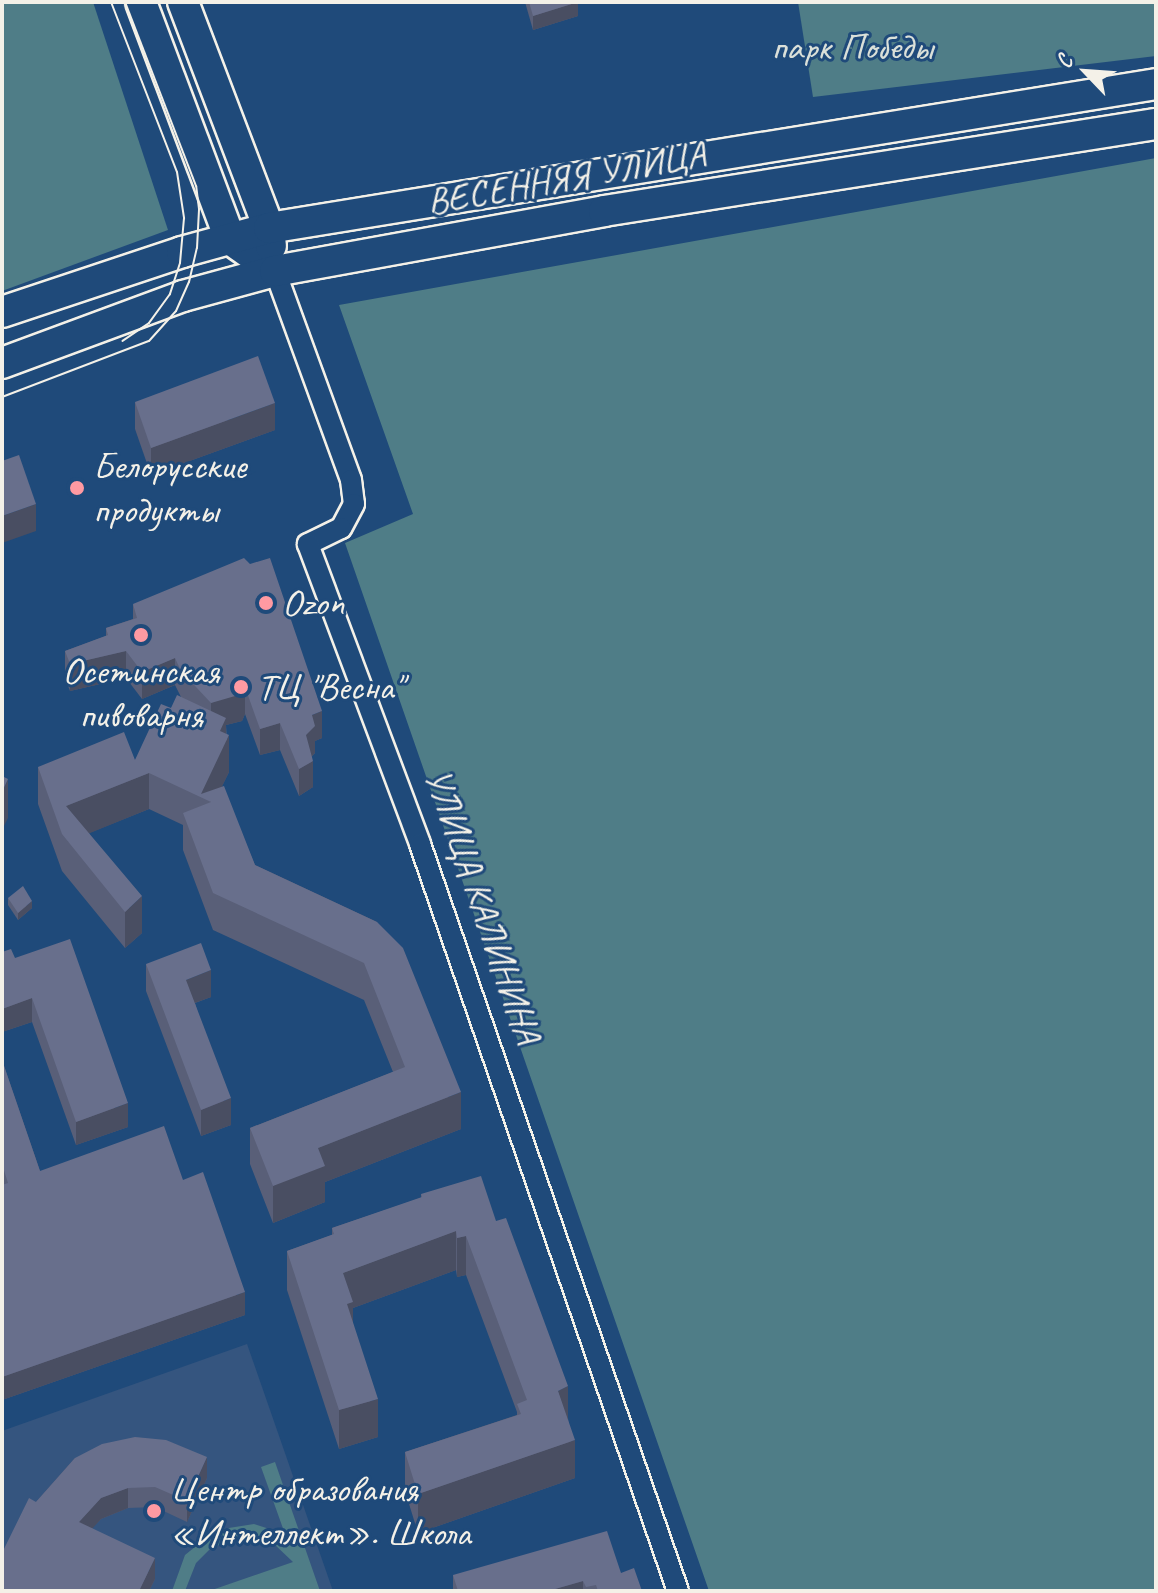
<!DOCTYPE html>
<meta charset="utf-8">
<style>
body{margin:0}
#map{position:relative;width:1158px;height:1593px;overflow:hidden;background:#1f4a7a;font-family:Caveat,sans-serif}
div>[style]{position:absolute}
.built>*{inset:0;background:#35557f}
.green>*{inset:0;background:#4f7d87}
.roads{filter:drop-shadow(2px 0 #f4f1e8) drop-shadow(-2px 0 #f4f1e8) drop-shadow(0 2px #f4f1e8) drop-shadow(0 -2px #f4f1e8)}
.street>*{height:20px;margin:-10px;padding:0 10px;transform-origin:10px;border-radius:10px;background:#1f4a7a}
.secondary>*{height:30px;margin:-15px;padding:0 15px;transform-origin:15px;border-radius:15px;background:#1f4a7a}
.tram>*{height:2px;margin:-1px;padding:0 1px;transform-origin:1px;border-radius:1px;background:#f4f1e8}
.wall>*{inset:0;background:#595f78}
.shaded-wall>*{inset:0;background:#494e62}
.building>*{inset:0;background:#686f8c}
.dots>*{width:22px;height:22px;translate:-50% -50%;box-sizing:border-box;border:4px solid #1f4a7a;border-radius:50%}
span{translate:-50% -50%;white-space:nowrap;text-align:center;line-height:1.15;-webkit-text-stroke:6px #1f4a7a;paint-order:stroke}
.park-label{font-size:38px;color:#dbe0d9}
.street-label{font-size:38px;color:#f4f1e8}
.poi-label{font-size:38px;color:#f4f1e8}
.left{translate:0 -50%;text-align:left}
.frame{position:absolute;inset:0;border:4px solid #f4f1e8;pointer-events:none}
.north{position:absolute;left:1046px;top:32px;width:80px;height:80px;-webkit-text-stroke:6px #1f4a7a;paint-order:stroke;rotate:295deg;font-size:22px;font-weight:700;line-height:32px;text-align:center;color:#f4f1e8}
.north::after{content:'';display:block;margin:auto;width:28px;height:36px;background:#f4f1e8;clip-path:polygon(50% 0,100% 100%,50% 72%,0 100%)}
</style>
<div id="map">
<div class="built">
<i style="clip-path:polygon(247px 1344px,333px 1591px,2px 1591px,2px 1431px)"></i>
</div>
<div class="green">
<i style="clip-path:polygon(2px 2px,93px 2px,168px 230px,2px 291px)"></i>
<i style="clip-path:polygon(798px 2px,1156px 2px,1156px 56px,813px 97px)"></i>
<i style="clip-path:polygon(1156px 158px,1156px 1591px,709px 1591px,345px 543px,413px 514px,339px 305px)"></i>
<i style="clip-path:polygon(275px 1462px,320px 1591px,209px 1591px,293px 1562px,273px 1543px,242px 1537px,211px 1548px,196px 1563px,185px 1591px,172px 1591px,185px 1555px,216px 1530px,254px 1524px,285px 1534px,261px 1467px)"></i>
</div>
<div class="roads">
<div class="street">
<i style="left:275px;top:271px;width:222px;rotate:70deg"></i>
<i style="left:351px;top:480px;width:24px;rotate:83deg"></i>
<i style="left:354px;top:504px;width:27px;rotate:118deg"></i>
<i style="left:341px;top:528px;width:37px;rotate:154deg"></i>
<i style="left:308px;top:544px;width:320px;rotate:69.5deg"></i>
<i style="left:420px;top:844px;width:790px;rotate:70.95deg"></i>
</div>
<div class="secondary">
<i style="left:141px;top:2px;width:253px;rotate:69.4deg"></i>
<i style="left:230px;top:239px;width:55px;rotate:35.4deg"></i>
<i style="left:183px;top:2px;width:242px;rotate:69.2deg"></i>
<i style="left:269px;top:228px;width:18px;rotate:84deg"></i>
<i style="left:2px;top:312px;width:190px;rotate:-18.4deg"></i>
<i style="left:182px;top:252px;width:90px;rotate:-15.4deg"></i>
<i style="left:269px;top:228px;width:899px;rotate:-9.22deg"></i>
<i style="left:2px;top:363px;width:193px;rotate:-20.3deg"></i>
<i style="left:183px;top:296px;width:95px;rotate:-15.2deg"></i>
<i style="left:275px;top:271px;width:334px;rotate:-10.3deg"></i>
<i style="left:604px;top:211px;width:559px;rotate:-8.96deg"></i>
</div>
</div>
<div class="tram">
<i style="left:111px;top:2px;width:182px;rotate:68.8deg"></i>
<i style="left:177px;top:172px;width:47px;rotate:81.3deg"></i>
<i style="left:184px;top:218px;width:45px;rotate:95.1deg"></i>
<i style="left:180px;top:263px;width:33px;rotate:108deg"></i>
<i style="left:170px;top:294px;width:36px;rotate:126deg"></i>
<i style="left:149px;top:323px;width:32px;rotate:146deg"></i>
<i style="left:2px;top:397px;width:157px;rotate:-20.9deg"></i>
<i style="left:149px;top:341px;width:40px;rotate:-48deg"></i>
<i style="left:176px;top:311px;width:32px;rotate:-66deg"></i>
<i style="left:189px;top:282px;width:35px;rotate:-77deg"></i>
<i style="left:197px;top:248px;width:39px;rotate:-87deg"></i>
<i style="left:199px;top:209px;width:23px;rotate:-97deg"></i>
<i style="left:196px;top:186px;width:197px;rotate:-111.1deg"></i>
</div>
<div class="wall">
<i style="clip-path:polygon(525px 2px,578px 2px,578px 16px,533px 30px)"></i>
<i style="clip-path:polygon(135px 402px,275px 430px,151px 475px,135px 429px)"></i>
<i style="clip-path:polygon(133px 604px,322px 738px,315px 741px,315px 753px,312px 756px,313px 787px,299px 796px,280px 750px,260px 755px,245px 714px,242px 721px,226px 725px,229px 772px,222px 786px,255px 865px,377px 922px,461px 1129px,325px 1182px,325px 1202px,273px 1223px,250px 1164px,250px 1128px,393px 1072px,364px 1000px,213px 930px,183px 850px,183px 825px,149px 809px,89px 833px,142px 933px,125px 948px,62px 871px,38px 804px,38px 767px,135px 760px,171px 708px,181px 697px,175px 685px,142px 699px,126px 678px,70px 691px,65px 678px,65px 651px,106px 636px,106px 628px,133px 619px)"></i>
<i style="clip-path:polygon(8px 898px,32px 908px,18px 920px,8px 905px)"></i>
<i style="clip-path:polygon(2px 952px,15px 958px,128px 1127px,76px 1145px,32px 1022px,2px 1032px)"></i>
<i style="clip-path:polygon(146px 964px,211px 997px,195px 1003px,231px 1125px,201px 1136px,146px 991px)"></i>
<i style="clip-path:polygon(2px 1060px,40px 1171px,183px 1180px,245px 1315px,2px 1400px)"></i>
<i style="clip-path:polygon(421px 1194px,496px 1221px,568px 1418px,575px 1478px,418px 1533px,405px 1491px,405px 1452px,517px 1415px,517px 1412px,466px 1275px,457px 1277px,456px 1270px,353px 1308px,353px 1324px,378px 1437px,339px 1449px,287px 1290px,287px 1251px,332px 1235px,332px 1228px,421px 1198px)"></i>
<i style="clip-path:polygon(75px 1458px,207px 1478px,187px 1522px,155px 1507px,128px 1508px,101px 1519px,92px 1528px,155px 1579px,149px 1591px,2px 1591px,36px 1502px)"></i>
<i style="clip-path:polygon(621px 1573px,642px 1591px,453px 1591px,453px 1575px)"></i>
</div>
<div class="shaded-wall">
<i style="clip-path:polygon(578px 2px,578px 16px,533px 30px,533px 16px)"></i>
<i style="clip-path:polygon(275px 403px,275px 430px,151px 475px,151px 448px)"></i>
<i style="clip-path:polygon(36px 504px,36px 531px,2px 543px,2px 516px)"></i>
<i style="clip-path:polygon(126px 651px,126px 678px,70px 691px,70px 664px)"></i>
<i style="clip-path:polygon(175px 658px,175px 685px,142px 699px,142px 672px)"></i>
<i style="clip-path:polygon(245px 687px,245px 714px,242px 721px,226px 725px,226px 741px,229px 735px,229px 772px,211px 809px,211px 802px,201px 794px,211px 730px,211px 703px)"></i>
<i style="clip-path:polygon(322px 711px,322px 738px,315px 741px,315px 753px,306px 762px,306px 735px,312px 715px)"></i>
<i style="clip-path:polygon(280px 723px,280px 750px,260px 755px,260px 729px)"></i>
<i style="clip-path:polygon(313px 761px,313px 787px,299px 796px,299px 769px)"></i>
<i style="clip-path:polygon(149px 773px,149px 809px,68px 842px,66px 806px)"></i>
<i style="clip-path:polygon(8px 779px,8px 818px,2px 830px,2px 792px)"></i>
<i style="clip-path:polygon(142px 896px,142px 933px,125px 948px,125px 912px)"></i>
<i style="clip-path:polygon(32px 901px,32px 908px,18px 920px,18px 913px)"></i>
<i style="clip-path:polygon(211px 970px,211px 997px,186px 1006px,186px 980px)"></i>
<i style="clip-path:polygon(32px 998px,32px 1022px,2px 1032px,2px 1009px)"></i>
<i style="clip-path:polygon(461px 1092px,461px 1129px,325px 1182px,325px 1202px,273px 1223px,273px 1186px,318px 1148px)"></i>
<i style="clip-path:polygon(231px 1098px,231px 1125px,201px 1136px,201px 1110px)"></i>
<i style="clip-path:polygon(128px 1103px,128px 1127px,76px 1145px,76px 1122px)"></i>
<i style="clip-path:polygon(456px 1231px,456px 1270px,353px 1308px,353px 1341px,343px 1312px,343px 1273px)"></i>
<i style="clip-path:polygon(466px 1236px,466px 1275px,457px 1277px,457px 1238px)"></i>
<i style="clip-path:polygon(245px 1292px,245px 1315px,2px 1400px,2px 1377px)"></i>
<i style="clip-path:polygon(568px 1386px,568px 1424px,558px 1391px)"></i>
<i style="clip-path:polygon(378px 1399px,378px 1437px,339px 1449px,339px 1410px)"></i>
<i style="clip-path:polygon(575px 1440px,575px 1478px,418px 1533px,418px 1494px)"></i>
<i style="clip-path:polygon(207px 1457px,207px 1478px,187px 1522px,187px 1501px)"></i>
<i style="clip-path:polygon(128px 1488px,128px 1508px,101px 1519px,79px 1543px,79px 1522px,101px 1498px)"></i>
<i style="clip-path:polygon(155px 1558px,155px 1579px,149px 1591px,139px 1591px)"></i>
<i style="clip-path:polygon(583px 1581px,583px 1591px,548px 1591px)"></i>
</div>
<div class="building">
<i style="clip-path:polygon(529px 2px,578px 2px,533px 16px)"></i>
<i style="clip-path:polygon(258px 356px,275px 403px,151px 448px,135px 402px)"></i>
<i style="clip-path:polygon(19px 455px,36px 504px,2px 516px,2px 461px)"></i>
<i style="clip-path:polygon(244px 558px,250px 564px,270px 558px,322px 711px,312px 715px,315px 726px,306px 735px,313px 761px,299px 769px,280px 723px,260px 729px,245px 687px,242px 694px,211px 703px,181px 671px,175px 658px,142px 672px,126px 651px,70px 664px,65px 651px,108px 635px,106px 628px,137px 618px,133px 604px)"></i>
<i style="clip-path:polygon(177px 695px,226px 718px,220px 731px,229px 735px,201px 794px,224px 786px,255px 865px,377px 922px,403px 948px,461px 1092px,318px 1148px,325px 1166px,273px 1186px,250px 1128px,405px 1067px,364px 963px,213px 893px,183px 813px,211px 802px,149px 773px,66px 806px,142px 896px,125px 912px,62px 834px,38px 767px,124px 732px,135px 760px,161px 704px,171px 708px)"></i>
<i style="clip-path:polygon(2px 776px,8px 779px,2px 792px)"></i>
<i style="clip-path:polygon(23px 886px,32px 901px,18px 913px,8px 898px)"></i>
<i style="clip-path:polygon(70px 939px,128px 1103px,76px 1122px,32px 998px,2px 1009px,2px 952px,11px 949px,15px 958px)"></i>
<i style="clip-path:polygon(201px 943px,211px 970px,186px 980px,231px 1098px,201px 1110px,146px 964px)"></i>
<i style="clip-path:polygon(2px 1060px,40px 1171px,164px 1126px,183px 1180px,203px 1172px,245px 1292px,2px 1377px,2px 1330px,4px 1329px,2px 1324px,2px 1185px,8px 1183px,2px 1164px)"></i>
<i style="clip-path:polygon(481px 1176px,496px 1221px,506px 1218px,568px 1386px,558px 1391px,575px 1440px,418px 1494px,405px 1452px,521px 1414px,517px 1404px,527px 1400px,466px 1236px,457px 1238px,456px 1231px,343px 1273px,353px 1302px,347px 1304px,378px 1399px,339px 1410px,287px 1251px,334px 1234px,332px 1228px,422px 1197px,421px 1194px)"></i>
<i style="clip-path:polygon(135px 1437px,166px 1440px,207px 1457px,187px 1501px,155px 1487px,128px 1488px,101px 1498px,79px 1522px,155px 1558px,139px 1591px,2px 1591px,2px 1553px,29px 1498px,36px 1502px,75px 1458px,102px 1444px)"></i>
<i style="clip-path:polygon(607px 1531px,621px 1573px,634px 1568px,642px 1591px,598px 1591px,596px 1585px,586px 1587px,583px 1581px,548px 1591px,458px 1591px,453px 1575px)"></i>
</div>
<div class="dots">
<i style="left:77px;top:488px;background:#ff9aa2"></i>
<i style="left:266px;top:603px;background:#ff9aa2"></i>
<i style="left:141px;top:635px;background:#ff9aa2"></i>
<i style="left:241px;top:687px;background:#ff9aa2"></i>
<i style="left:154px;top:1511px;background:#ff9aa2"></i>
</div>
<div class="park-label">
<span style="left:852px;top:47px">парк Победы</span>
</div>
<div class="street-label">
<span style="left:566px;top:178px;rotate:-10deg">ВЕСЕННЯЯ УЛИЦА</span>
<span style="left:483px;top:906px;rotate:71deg">УЛИЦА КАЛИНИНА</span>
</div>
<div class="poi-label">
<span class="left" style="left:93px;top:488px">Белорусские<br>продукты</span>
<span class="left" style="left:282px;top:603px">Ozon</span>
<span style="left:141px;top:693px">Осетинская<br>пивоварня</span>
<span class="left" style="left:257px;top:687px">ТЦ "Весна"</span>
<span class="left" style="left:170px;top:1511px">Центр образования<br>«Интеллект». Школа</span>
</div>
<div class="frame"></div>
<div class="north">С</div>
</div>
